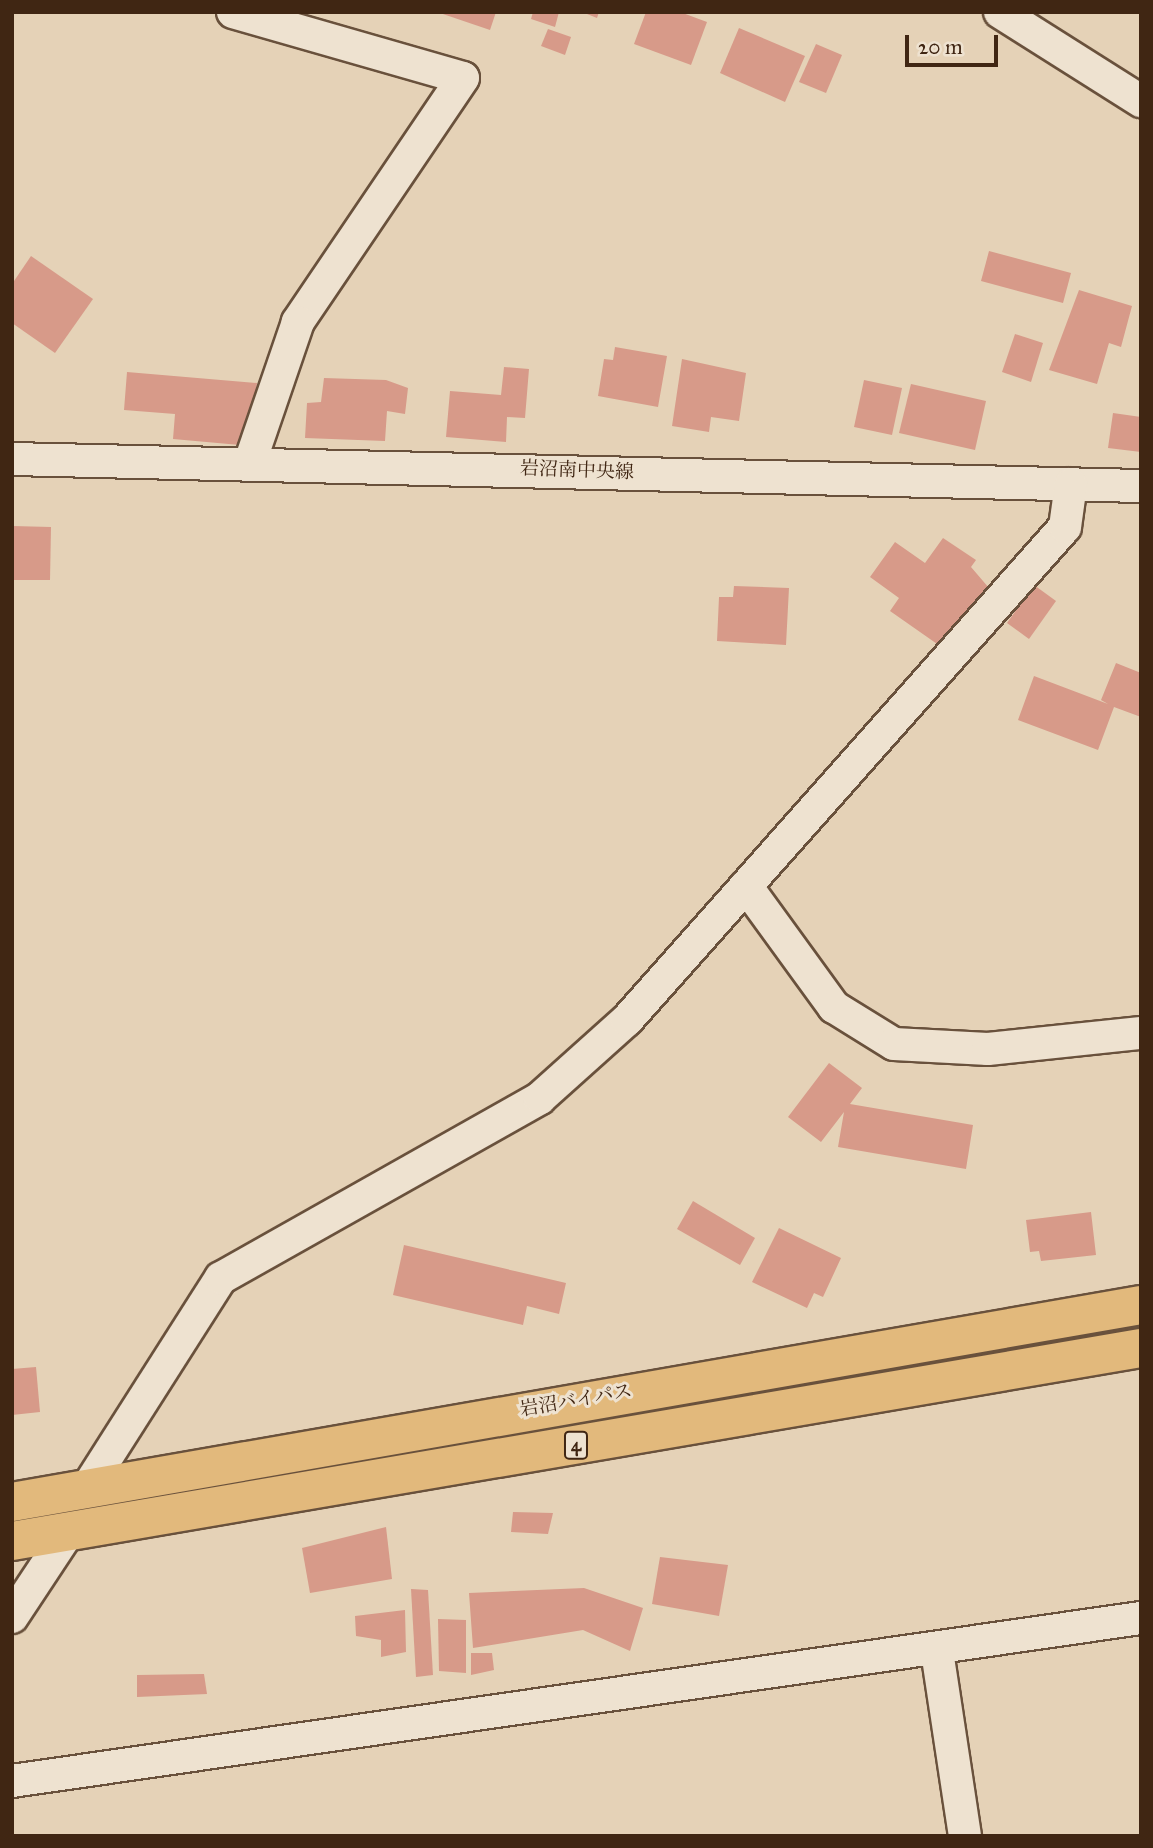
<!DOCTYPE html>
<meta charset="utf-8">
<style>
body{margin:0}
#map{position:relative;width:1153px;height:1848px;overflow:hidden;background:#e5d2b7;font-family:"IM FELL Great Primer","Noto Serif JP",serif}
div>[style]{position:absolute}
.building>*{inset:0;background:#d79a89}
.roads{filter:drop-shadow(2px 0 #69513c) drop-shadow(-2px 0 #69513c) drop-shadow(0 2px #69513c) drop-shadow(0 -2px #69513c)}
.minor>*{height:32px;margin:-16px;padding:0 16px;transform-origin:16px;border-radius:16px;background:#eee2d0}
.highway>*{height:38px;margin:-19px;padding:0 19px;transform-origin:19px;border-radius:19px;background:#e2b97c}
span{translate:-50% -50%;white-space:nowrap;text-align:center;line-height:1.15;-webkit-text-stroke:6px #eee2d0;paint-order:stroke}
.shield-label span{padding:2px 5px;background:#eee2d0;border:2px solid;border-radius:5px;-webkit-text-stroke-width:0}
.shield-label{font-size:18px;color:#402613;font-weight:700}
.street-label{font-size:19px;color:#402613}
.frame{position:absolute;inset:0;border:14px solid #402613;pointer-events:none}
.scale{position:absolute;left:905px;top:35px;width:93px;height:32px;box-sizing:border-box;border:4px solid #402613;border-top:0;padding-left:9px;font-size:21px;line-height:24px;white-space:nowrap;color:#402613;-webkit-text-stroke:5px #eee2d0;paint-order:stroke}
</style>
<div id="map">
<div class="building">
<i style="clip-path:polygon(437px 12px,496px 12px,490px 30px)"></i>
<i style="clip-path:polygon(533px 12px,559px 12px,555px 27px,531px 19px)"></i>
<i style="clip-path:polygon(582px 12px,599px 12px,597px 18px)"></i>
<i style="clip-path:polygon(646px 12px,680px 12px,707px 22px,691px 65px,634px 44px)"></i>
<i style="clip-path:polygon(739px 28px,805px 56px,785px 102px,720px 73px)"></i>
<i style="clip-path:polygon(548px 29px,571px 37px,565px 55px,541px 46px)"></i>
<i style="clip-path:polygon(816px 44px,842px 55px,826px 93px,799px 82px)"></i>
<i style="clip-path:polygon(989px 251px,1071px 273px,1063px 303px,981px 281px)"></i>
<i style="clip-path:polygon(31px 256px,93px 299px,55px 353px,12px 323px,12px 284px)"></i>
<i style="clip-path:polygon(1079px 290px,1132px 306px,1121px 347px,1109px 343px,1097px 384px,1049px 370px)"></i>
<i style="clip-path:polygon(1015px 334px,1043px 343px,1031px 382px,1002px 372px)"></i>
<i style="clip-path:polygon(615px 347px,667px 356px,658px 407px,598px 396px,604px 359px,613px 360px)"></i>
<i style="clip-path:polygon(682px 359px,746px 373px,739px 421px,711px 417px,709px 432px,672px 426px)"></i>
<i style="clip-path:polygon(504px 367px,529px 369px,525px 418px,507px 417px,506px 442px,446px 437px,450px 391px,501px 395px)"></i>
<i style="clip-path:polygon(127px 372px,257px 383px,251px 446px,173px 439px,175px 414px,124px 410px)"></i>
<i style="clip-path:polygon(324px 378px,386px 380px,408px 388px,405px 414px,387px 411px,385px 441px,305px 438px,307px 403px,321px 402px)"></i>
<i style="clip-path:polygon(864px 380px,902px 388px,892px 435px,854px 427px)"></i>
<i style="clip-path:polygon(911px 384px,986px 401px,975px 450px,899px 433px)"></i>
<i style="clip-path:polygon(1113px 413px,1141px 417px,1141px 452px,1108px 448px)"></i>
<i style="clip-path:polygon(12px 526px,51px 527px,50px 580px,12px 580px)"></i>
<i style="clip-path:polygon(943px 538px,976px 560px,971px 567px,989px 588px,950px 653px,890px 611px,899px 598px,870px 577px,895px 542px,925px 563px)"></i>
<i style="clip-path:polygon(1034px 585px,1056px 601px,1029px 639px,1007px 623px)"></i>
<i style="clip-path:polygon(734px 586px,789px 588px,786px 645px,717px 641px,719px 597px,733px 597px)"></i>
<i style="clip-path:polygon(1116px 663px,1141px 673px,1141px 717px,1114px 707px,1098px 750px,1018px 720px,1034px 676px,1108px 704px,1101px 700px)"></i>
<i style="clip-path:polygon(829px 1063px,862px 1088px,850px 1104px,973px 1125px,966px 1169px,838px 1147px,844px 1112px,821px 1142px,788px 1117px)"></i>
<i style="clip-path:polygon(693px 1201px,755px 1238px,740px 1265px,677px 1229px)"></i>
<i style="clip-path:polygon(1091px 1212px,1096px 1255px,1041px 1261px,1039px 1251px,1030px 1252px,1026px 1220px)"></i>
<i style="clip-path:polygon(779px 1228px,841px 1258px,823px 1297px,814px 1293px,807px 1308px,752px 1282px)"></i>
<i style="clip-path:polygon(404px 1245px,566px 1283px,559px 1314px,527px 1306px,523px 1325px,393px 1295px)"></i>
<i style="clip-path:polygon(36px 1367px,40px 1412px,12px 1415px,12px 1369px)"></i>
<i style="clip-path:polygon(513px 1512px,553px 1513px,548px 1534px,511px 1532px)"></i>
<i style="clip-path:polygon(386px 1527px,392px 1579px,310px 1593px,302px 1548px)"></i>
<i style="clip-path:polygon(660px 1557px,728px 1565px,719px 1616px,652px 1604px)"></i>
<i style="clip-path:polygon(584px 1588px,643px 1608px,630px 1651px,583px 1630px,473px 1648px,469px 1593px)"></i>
<i style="clip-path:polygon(411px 1589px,428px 1590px,433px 1675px,416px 1677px)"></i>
<i style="clip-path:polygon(405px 1610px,406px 1652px,381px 1657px,381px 1640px,356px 1636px,355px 1616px)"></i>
<i style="clip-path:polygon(438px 1619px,466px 1620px,466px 1673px,439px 1671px)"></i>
<i style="clip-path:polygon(471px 1653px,492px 1653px,494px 1670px,471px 1675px)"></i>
<i style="clip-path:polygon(204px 1674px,207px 1694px,137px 1697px,137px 1675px)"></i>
</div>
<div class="roads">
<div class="minor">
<i style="left:233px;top:12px;width:239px;rotate:16deg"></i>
<i style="left:463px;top:78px;width:295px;rotate:124.1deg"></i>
<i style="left:298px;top:322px;width:148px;rotate:108.9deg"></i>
<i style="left:1000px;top:12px;width:167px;rotate:32.3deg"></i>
<i style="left:12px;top:459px;width:1129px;rotate:1.37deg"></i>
<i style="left:746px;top:886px;width:150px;rotate:54deg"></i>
<i style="left:834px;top:1007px;width:70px;rotate:31.7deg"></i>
<i style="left:894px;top:1044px;width:94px;rotate:3deg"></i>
<i style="left:988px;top:1049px;width:154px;rotate:-6deg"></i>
<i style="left:87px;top:1488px;width:249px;rotate:-57.5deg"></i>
<i style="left:221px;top:1278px;width:366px;rotate:-29.4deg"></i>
<i style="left:540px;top:1098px;width:117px;rotate:-41.9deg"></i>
<i style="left:627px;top:1020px;width:659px;rotate:-48.38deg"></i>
<i style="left:1065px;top:527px;width:43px;rotate:-82.1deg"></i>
<i style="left:12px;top:1617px;width:103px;rotate:-56.5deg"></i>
<i style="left:937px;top:1651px;width:187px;rotate:81.4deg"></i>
<i style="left:12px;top:1781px;width:1141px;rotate:-8.22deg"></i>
</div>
<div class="highway">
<i style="left:12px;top:1502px;width:1146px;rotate:-9.9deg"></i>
<i style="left:12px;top:1541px;width:1145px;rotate:-9.7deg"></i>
</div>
</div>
<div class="shield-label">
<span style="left:576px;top:1445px">4</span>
</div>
<div class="street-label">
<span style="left:577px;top:470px;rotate:2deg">岩沼南中央線</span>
<span style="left:576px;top:1400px;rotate:-10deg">岩沼バイパス</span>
</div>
<div class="frame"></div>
<div class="scale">20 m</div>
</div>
